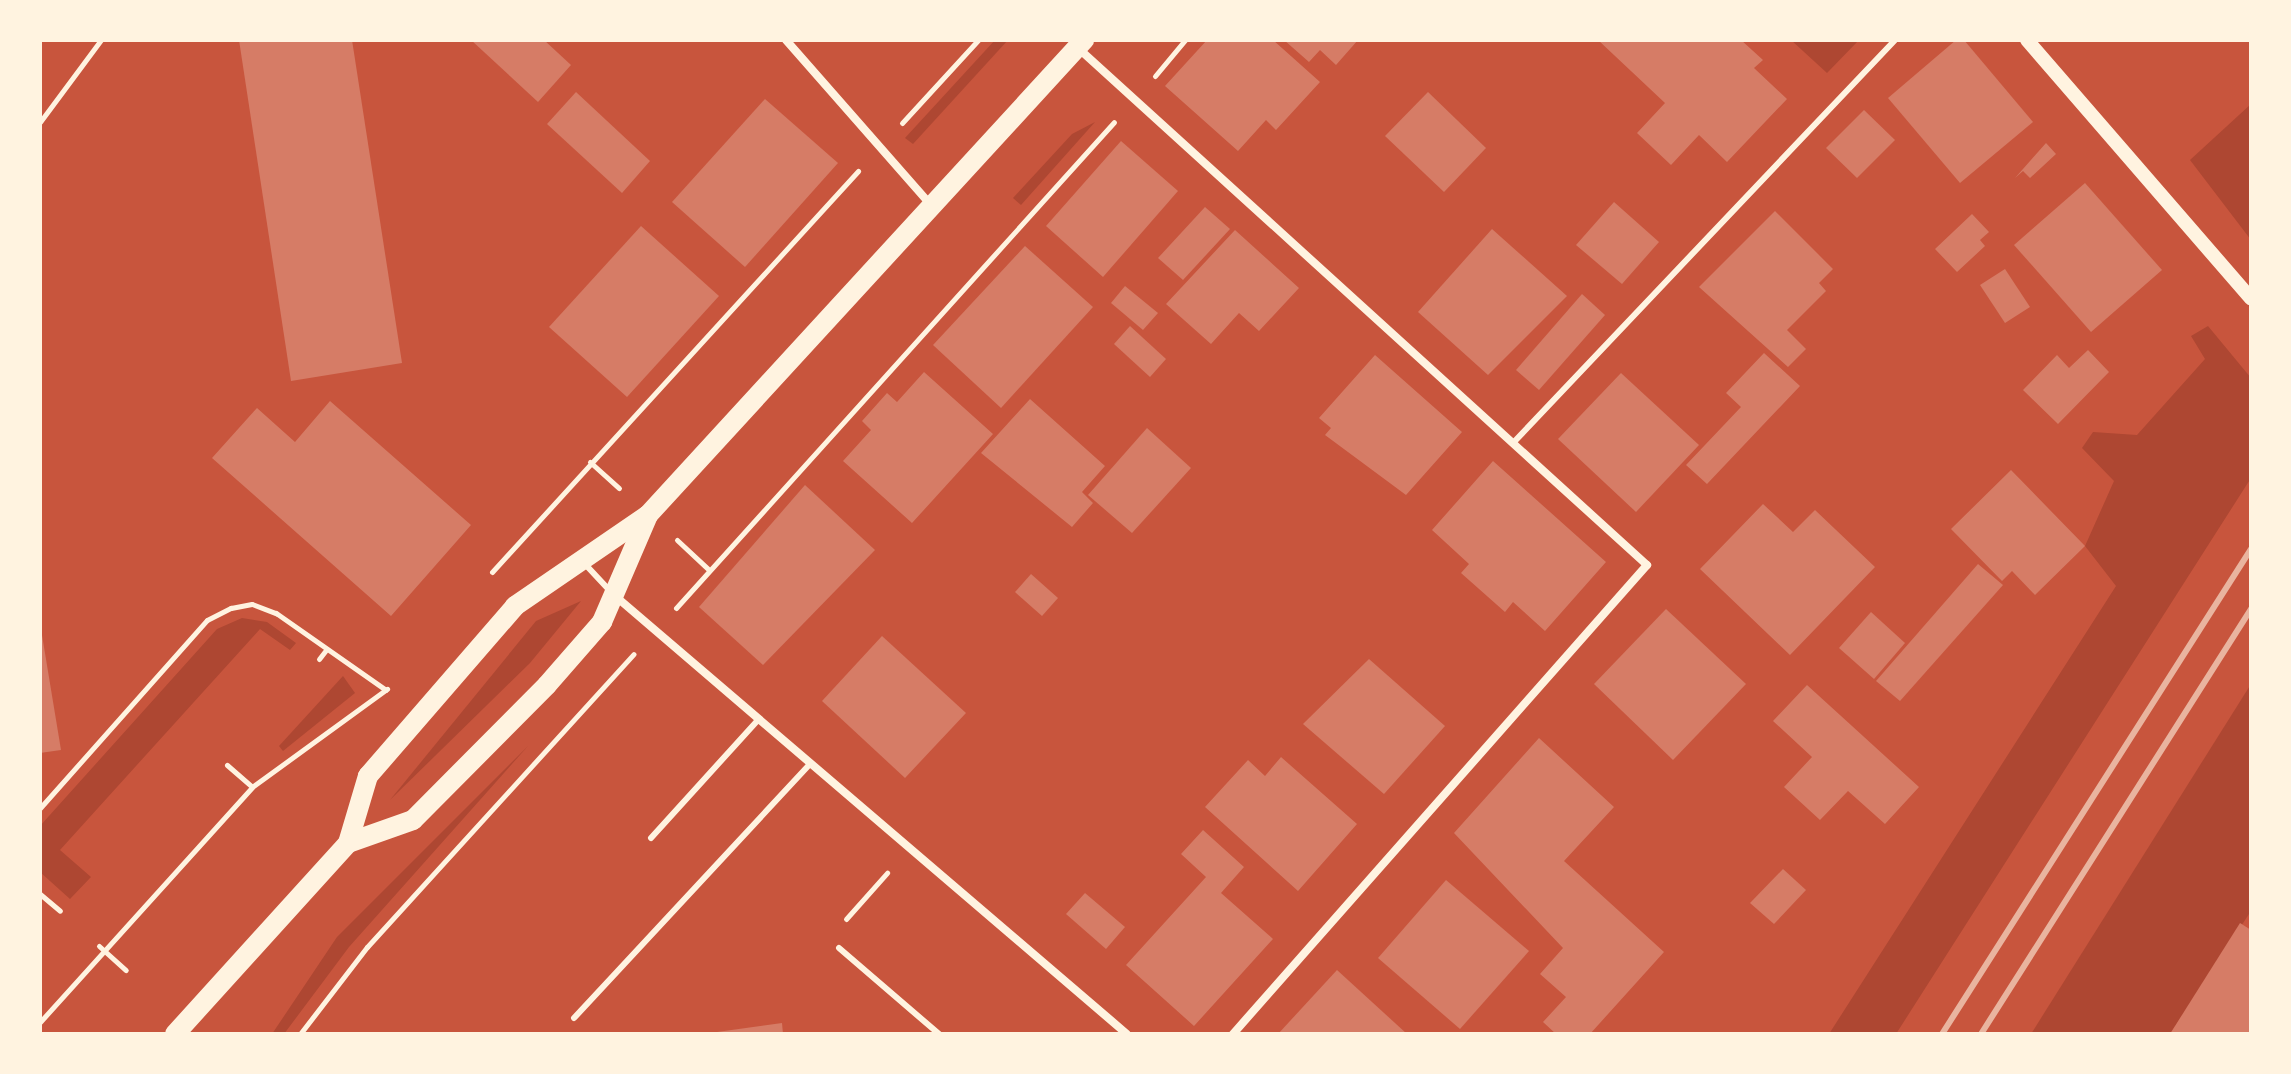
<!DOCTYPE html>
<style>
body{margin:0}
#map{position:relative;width:2291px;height:1074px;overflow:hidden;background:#c8553d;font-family:Montserrat,sans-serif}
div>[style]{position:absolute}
.green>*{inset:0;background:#ae4732}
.building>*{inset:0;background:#d67c66}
.path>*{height:5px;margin:-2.5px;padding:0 2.5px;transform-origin:2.5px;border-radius:2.5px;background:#fff3e0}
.service>*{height:6px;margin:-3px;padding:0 3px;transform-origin:3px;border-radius:3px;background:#fff3e0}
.minor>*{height:8px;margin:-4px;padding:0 4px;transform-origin:4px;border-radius:4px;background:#fff3e0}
.tertiary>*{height:14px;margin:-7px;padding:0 7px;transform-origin:7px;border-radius:7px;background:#fff3e0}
.primary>*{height:20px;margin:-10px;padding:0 10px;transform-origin:10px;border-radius:10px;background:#fff3e0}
.rail>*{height:6px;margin:-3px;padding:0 3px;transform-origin:3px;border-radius:3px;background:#e9b49f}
span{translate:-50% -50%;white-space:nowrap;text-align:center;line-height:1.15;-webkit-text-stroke:6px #fff3e0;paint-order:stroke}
.frame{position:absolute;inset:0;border:42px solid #fff3e0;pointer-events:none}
</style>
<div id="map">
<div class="green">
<i style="clip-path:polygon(995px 40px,1008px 40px,913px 144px,905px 138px)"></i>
<i style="clip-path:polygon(1791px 40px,1859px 40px,1827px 73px)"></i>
<i style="clip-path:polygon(2251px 104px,2251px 240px,2190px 160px)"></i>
<i style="clip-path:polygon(1095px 122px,1021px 205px,1013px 198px,1072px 134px)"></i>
<i style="clip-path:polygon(2208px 326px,2251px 378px,2251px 478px,1896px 1034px,1829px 1034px,2116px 586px,2085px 546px,2114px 481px,2082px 448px,2093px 432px,2137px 435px,2205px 359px,2191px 336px)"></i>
<i style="clip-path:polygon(581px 601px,530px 663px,390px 800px,536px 621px)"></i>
<i style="clip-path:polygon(242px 618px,267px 622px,296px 643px,290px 650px,260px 629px,60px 850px,91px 877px,70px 899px,40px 872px,40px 826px,217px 629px)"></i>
<i style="clip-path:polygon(343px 676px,355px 693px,283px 751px,279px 746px)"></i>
<i style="clip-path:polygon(2251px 684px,2251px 911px,2170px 1034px,2031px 1034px)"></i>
<i style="clip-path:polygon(528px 746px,349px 947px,284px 1034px,272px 1034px,337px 937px)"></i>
</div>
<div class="building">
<i style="clip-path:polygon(239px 40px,352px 40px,402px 363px,291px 381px)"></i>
<i style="clip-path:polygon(471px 40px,544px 40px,571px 65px,538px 102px)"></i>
<i style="clip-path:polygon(1207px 40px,1273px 40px,1320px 82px,1276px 130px,1266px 120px,1238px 151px,1165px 86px)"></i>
<i style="clip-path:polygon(1284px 40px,1358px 40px,1336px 65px,1320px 50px,1309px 62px)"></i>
<i style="clip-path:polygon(1598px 40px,1741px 40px,1763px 60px,1754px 68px,1787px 99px,1727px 162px,1699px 135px,1671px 165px,1637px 133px,1665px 103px)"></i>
<i style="clip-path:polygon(1956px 40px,1964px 40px,2033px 122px,1960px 183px,1888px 98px)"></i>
<i style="clip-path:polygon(576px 92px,650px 161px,622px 193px,547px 124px)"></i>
<i style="clip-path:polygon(1428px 92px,1486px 148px,1444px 192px,1385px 136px)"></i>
<i style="clip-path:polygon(765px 99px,838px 163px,745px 267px,672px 202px)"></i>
<i style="clip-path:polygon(1864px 110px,1895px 140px,1857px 178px,1826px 148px)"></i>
<i style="clip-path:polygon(1121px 141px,1178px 191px,1103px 277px,1046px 226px)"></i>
<i style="clip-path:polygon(2046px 143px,2056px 154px,2030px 178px,2023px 171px,2015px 178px)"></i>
<i style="clip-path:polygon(2085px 183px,2162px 270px,2091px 332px,2014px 245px)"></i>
<i style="clip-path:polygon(1614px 202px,1659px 242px,1622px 284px,1576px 245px)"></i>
<i style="clip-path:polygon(1205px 207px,1230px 229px,1183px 280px,1158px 258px)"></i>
<i style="clip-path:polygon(1775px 211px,1833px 269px,1819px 283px,1826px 291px,1787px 330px,1806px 349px,1788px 367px,1699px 287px)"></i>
<i style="clip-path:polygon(1972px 214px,1989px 232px,1980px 240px,1985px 246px,1957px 272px,1935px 249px)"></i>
<i style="clip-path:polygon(641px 226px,719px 296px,627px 397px,549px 327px)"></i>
<i style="clip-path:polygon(1492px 229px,1567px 296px,1488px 375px,1418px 312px)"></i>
<i style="clip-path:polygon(1235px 230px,1299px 288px,1259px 331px,1239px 313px,1211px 344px,1166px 304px)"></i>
<i style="clip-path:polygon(1025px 246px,1093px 307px,1001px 408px,933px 345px)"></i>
<i style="clip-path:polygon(2005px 269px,2030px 307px,2005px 323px,1980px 285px)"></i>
<i style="clip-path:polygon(1125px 286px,1158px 313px,1143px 330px,1111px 303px)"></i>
<i style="clip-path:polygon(1582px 294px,1605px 315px,1539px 390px,1516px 370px)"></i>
<i style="clip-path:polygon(1130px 326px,1166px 359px,1150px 377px,1114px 344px)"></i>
<i style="clip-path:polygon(2088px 350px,2109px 372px,2058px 424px,2023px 390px,2057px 355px,2069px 368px)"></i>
<i style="clip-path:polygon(1764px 353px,1800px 386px,1707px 484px,1686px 465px,1741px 407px,1726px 393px)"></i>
<i style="clip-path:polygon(1375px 355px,1462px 432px,1406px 495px,1325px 435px,1331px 428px,1319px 418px)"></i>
<i style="clip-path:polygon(924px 372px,993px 434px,912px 523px,843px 461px,871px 430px,862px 421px,887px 393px,897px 402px)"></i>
<i style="clip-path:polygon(1621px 373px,1699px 445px,1636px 512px,1558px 439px)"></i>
<i style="clip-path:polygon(1030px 399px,1105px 466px,1082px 492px,1093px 503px,1072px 527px,981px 453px)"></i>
<i style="clip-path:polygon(330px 401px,471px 525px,391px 616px,212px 458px,257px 408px,295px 442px)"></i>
<i style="clip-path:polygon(1147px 428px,1191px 468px,1132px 533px,1088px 495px)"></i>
<i style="clip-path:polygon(1493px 461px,1606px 562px,1545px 631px,1513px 602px,1505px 612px,1461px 573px,1469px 564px,1432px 530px)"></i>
<i style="clip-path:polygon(2011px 470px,2085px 546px,2035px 595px,2012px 571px,2002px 581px,1951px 529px)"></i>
<i style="clip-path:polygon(805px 485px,875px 550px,763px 665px,699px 607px)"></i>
<i style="clip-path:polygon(1763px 504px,1793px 532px,1815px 510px,1875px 567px,1790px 655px,1700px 569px)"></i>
<i style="clip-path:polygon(1978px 564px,2003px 585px,1900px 701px,1876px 681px)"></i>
<i style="clip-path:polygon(1031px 574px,1058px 598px,1042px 616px,1015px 592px)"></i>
<i style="clip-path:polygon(1666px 609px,1746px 684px,1673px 760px,1594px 684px)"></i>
<i style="clip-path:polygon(1871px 612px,1905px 643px,1874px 679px,1839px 648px)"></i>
<i style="clip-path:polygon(40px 623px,61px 750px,40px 753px)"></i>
<i style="clip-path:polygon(882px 636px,966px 713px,905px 778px,822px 701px)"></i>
<i style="clip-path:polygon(1369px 659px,1445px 726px,1384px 794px,1303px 724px)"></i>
<i style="clip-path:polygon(1807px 685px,1919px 787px,1885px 824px,1848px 791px,1820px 820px,1784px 787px,1812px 757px,1773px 721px)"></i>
<i style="clip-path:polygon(1539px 738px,1614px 807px,1564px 861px,1664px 952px,1590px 1034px,1556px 1034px,1543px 1022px,1566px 997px,1540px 974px,1563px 948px,1454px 833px)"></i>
<i style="clip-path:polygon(1281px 757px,1357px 824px,1298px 891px,1205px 807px,1248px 760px,1265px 776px)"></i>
<i style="clip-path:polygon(1203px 830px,1244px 867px,1221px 893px,1273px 939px,1194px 1026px,1126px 965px,1206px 877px,1181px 854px)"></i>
<i style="clip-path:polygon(1783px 869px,1806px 890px,1774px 924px,1750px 903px)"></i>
<i style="clip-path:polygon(1446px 880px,1529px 951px,1460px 1029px,1378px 958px)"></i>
<i style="clip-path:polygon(1085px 893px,1125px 927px,1106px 949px,1066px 914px)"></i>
<i style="clip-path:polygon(2240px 923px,2251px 930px,2251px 1034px,2170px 1034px)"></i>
<i style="clip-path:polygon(1337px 970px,1407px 1034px,1278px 1034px)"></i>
<i style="clip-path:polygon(782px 1023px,783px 1034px,717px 1034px,717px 1032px)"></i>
</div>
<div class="path">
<i style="left:1155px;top:76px;width:47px;rotate:-50.2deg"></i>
<i style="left:40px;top:122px;width:102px;rotate:-53.4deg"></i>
<i style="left:902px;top:123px;width:113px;rotate:-47.5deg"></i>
<i style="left:590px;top:462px;width:39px;rotate:42deg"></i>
<i style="left:677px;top:540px;width:42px;rotate:43.1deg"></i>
<i style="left:492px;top:572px;width:543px;rotate:-47.61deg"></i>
<i style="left:676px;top:608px;width:654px;rotate:-47.97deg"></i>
<i style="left:319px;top:659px;width:11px;rotate:-52deg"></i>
<i style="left:227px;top:765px;width:33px;rotate:41deg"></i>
<i style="left:40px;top:808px;width:251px;rotate:-48.4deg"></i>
<i style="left:207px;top:620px;width:27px;rotate:-27deg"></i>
<i style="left:231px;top:608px;width:21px;rotate:-11deg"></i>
<i style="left:252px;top:604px;width:26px;rotate:21deg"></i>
<i style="left:276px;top:613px;width:134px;rotate:35deg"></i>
<i style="left:40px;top:894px;width:26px;rotate:40deg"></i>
<i style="left:846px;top:919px;width:62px;rotate:-48.3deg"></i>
<i style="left:99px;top:946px;width:36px;rotate:42deg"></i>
<i style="left:40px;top:1022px;width:316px;rotate:-47.9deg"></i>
<i style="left:252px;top:787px;width:167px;rotate:-36deg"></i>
<i style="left:300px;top:1034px;width:110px;rotate:-52.4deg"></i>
<i style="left:367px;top:947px;width:396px;rotate:-47.7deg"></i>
</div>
<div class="service">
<i style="left:1513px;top:443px;width:555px;rotate:-46.53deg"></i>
<i style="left:584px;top:563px;width:41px;rotate:47deg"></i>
<i style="left:651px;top:838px;width:161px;rotate:-47.8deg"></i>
<i style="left:839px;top:948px;width:132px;rotate:40.7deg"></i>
<i style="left:574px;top:1018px;width:348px;rotate:-47.1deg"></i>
</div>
<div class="minor">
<i style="left:786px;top:40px;width:218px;rotate:48.7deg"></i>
<i style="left:1078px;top:48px;width:769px;rotate:42.26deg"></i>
<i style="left:1647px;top:565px;width:626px;rotate:131.44deg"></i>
<i style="left:614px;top:595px;width:675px;rotate:40.56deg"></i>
</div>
<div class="tertiary">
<i style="left:2027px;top:40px;width:342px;rotate:49.1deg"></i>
</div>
<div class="primary">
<i style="left:348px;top:843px;width:69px;rotate:-19.5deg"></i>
<i style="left:413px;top:820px;width:190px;rotate:-45.2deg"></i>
<i style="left:547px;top:685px;width:84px;rotate:-48.9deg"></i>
<i style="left:602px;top:622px;width:116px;rotate:-66.7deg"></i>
<i style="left:175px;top:1034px;width:258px;rotate:-47.8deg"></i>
<i style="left:348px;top:843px;width:70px;rotate:-73.4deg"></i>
<i style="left:368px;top:776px;width:225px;rotate:-49.1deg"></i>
<i style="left:515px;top:606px;width:161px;rotate:-34.4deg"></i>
<i style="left:648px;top:515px;width:645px;rotate:-47.45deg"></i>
</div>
<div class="rail">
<i style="left:1942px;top:1034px;width:575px;rotate:-57.5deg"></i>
<i style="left:1981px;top:1034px;width:504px;rotate:-57.57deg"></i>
</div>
<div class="frame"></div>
</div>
